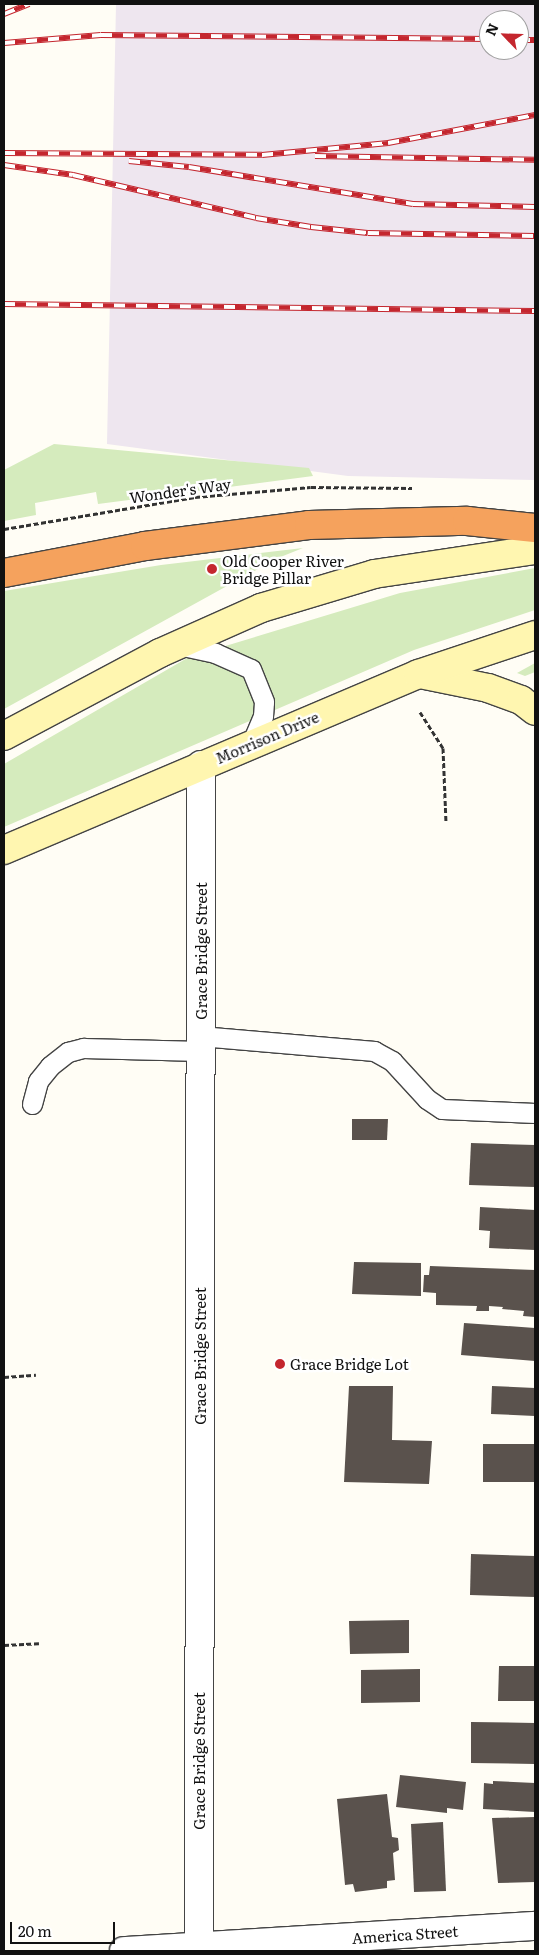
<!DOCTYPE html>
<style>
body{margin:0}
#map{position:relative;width:539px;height:1955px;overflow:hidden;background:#fffdf5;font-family:Literata,serif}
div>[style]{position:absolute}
.industrial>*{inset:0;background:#eee6ef}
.green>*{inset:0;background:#d5ebbd}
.building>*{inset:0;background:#5a524d}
.path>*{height:3px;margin-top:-1.5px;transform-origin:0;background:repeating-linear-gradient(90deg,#333 0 5px,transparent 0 7.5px)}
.roads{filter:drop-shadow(1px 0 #444) drop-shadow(-1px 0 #444) drop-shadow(0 1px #444) drop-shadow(0 -1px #444)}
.service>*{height:19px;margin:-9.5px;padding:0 9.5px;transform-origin:9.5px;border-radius:9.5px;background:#fff}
.minor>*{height:28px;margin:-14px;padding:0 14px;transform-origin:14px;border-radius:14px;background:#fff}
.secondary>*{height:28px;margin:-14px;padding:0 14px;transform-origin:14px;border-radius:14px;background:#fff6b0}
.motorway>*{height:28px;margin:-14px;padding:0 14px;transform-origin:14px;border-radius:14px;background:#f5a25d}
.rail>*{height:5.5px;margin-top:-2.75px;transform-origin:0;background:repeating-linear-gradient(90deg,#fff 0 11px,#c4262e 0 22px);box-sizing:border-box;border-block:1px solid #c4262e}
.dots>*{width:14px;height:14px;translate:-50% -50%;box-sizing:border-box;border:2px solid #fff;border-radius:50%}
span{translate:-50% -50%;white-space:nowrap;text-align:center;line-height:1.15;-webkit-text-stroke:5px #fff;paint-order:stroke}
.street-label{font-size:15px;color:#111}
.poi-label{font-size:15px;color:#111}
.left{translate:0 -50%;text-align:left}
.frame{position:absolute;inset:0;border:5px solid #111;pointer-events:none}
.north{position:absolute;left:479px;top:10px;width:50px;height:50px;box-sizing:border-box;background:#fff;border:1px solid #a0a0a0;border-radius:50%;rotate:294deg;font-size:14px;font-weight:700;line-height:20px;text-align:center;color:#111}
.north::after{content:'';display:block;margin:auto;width:18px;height:22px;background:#c4262e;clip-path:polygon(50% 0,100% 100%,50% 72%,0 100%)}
.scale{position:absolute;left:10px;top:1922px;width:105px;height:22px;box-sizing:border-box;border:2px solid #111;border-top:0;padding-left:6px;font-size:15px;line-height:18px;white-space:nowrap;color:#111;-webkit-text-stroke:4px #fff;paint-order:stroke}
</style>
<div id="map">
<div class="industrial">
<i style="clip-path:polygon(evenodd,116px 4px,535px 4px,535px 480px,348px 476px,107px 444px,116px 4px,489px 20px,519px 20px,519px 50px,489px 50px,489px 20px)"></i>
</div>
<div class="green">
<i style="clip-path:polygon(54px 444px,309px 468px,313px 476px,98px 504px,96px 492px,35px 503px,36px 515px,4px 521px,4px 470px)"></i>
<i style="clip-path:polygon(303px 548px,278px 558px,4px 709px,4px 591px,161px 565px)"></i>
<i style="clip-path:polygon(535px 568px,535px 610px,414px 650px,4px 827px,4px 764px,189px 657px,400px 593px)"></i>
<i style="clip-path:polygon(535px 663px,535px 672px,525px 676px,517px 673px)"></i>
</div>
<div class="building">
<i style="clip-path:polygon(352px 1119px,388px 1119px,387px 1140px,352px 1140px)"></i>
<i style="clip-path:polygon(471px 1143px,535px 1145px,535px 1187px,469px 1185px)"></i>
<i style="clip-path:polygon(480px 1207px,535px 1210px,535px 1250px,489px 1248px,490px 1231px,479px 1230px)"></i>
<i style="clip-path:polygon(354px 1262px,421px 1263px,421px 1296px,352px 1294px)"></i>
<i style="clip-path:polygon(430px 1266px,535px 1270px,535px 1317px,523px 1316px,524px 1311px,502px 1309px,503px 1307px,489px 1306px,489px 1311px,476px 1311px,477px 1306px,436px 1305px,436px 1293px,423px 1292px,424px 1275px,429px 1275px)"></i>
<i style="clip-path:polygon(464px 1323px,535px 1328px,535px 1361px,461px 1355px)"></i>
<i style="clip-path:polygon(349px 1386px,393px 1386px,392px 1440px,432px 1441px,429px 1484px,344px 1482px)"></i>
<i style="clip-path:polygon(492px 1386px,535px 1388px,535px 1416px,491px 1414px)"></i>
<i style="clip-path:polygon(483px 1444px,535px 1444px,535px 1482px,483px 1482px)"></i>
<i style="clip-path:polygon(471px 1554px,535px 1556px,535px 1597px,470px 1595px)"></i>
<i style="clip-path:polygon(409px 1620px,409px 1653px,350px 1654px,349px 1621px)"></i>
<i style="clip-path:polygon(499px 1666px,535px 1666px,535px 1701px,498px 1701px)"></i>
<i style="clip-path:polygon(420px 1669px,420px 1702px,361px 1703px,361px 1670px)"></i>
<i style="clip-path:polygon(471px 1722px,535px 1723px,535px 1764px,471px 1763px)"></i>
<i style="clip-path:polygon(400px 1775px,466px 1782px,463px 1810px,447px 1808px,447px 1813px,396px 1807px)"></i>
<i style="clip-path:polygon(493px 1781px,535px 1783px,535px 1812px,483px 1809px,484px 1783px,493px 1784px)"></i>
<i style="clip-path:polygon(387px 1794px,392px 1837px,398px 1838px,399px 1850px,393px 1853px,395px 1880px,387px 1881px,387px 1888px,355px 1892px,353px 1884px,345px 1885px,337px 1799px)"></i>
<i style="clip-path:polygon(535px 1817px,535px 1882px,498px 1883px,492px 1818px)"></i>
<i style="clip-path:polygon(443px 1822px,446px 1891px,414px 1892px,411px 1824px)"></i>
</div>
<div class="path">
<i style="left:4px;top:529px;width:194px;rotate:-9.5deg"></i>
<i style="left:195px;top:497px;width:116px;rotate:-4.9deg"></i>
<i style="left:311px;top:487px;width:101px;rotate:0.6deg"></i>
<i style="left:420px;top:712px;width:43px;rotate:57.4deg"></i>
<i style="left:443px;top:748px;width:74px;rotate:87.7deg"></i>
<i style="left:4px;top:1377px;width:32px;rotate:-4deg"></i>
<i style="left:4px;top:1645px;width:35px;rotate:-3deg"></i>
</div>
<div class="roads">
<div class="service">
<i style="left:178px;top:645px;width:38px;rotate:12deg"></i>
<i style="left:215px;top:653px;width:39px;rotate:24deg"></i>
<i style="left:251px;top:669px;width:35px;rotate:68deg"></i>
<i style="left:264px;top:702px;width:14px;rotate:94deg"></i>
<i style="left:263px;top:716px;width:30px;rotate:113deg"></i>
<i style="left:200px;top:1036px;width:175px;rotate:4.9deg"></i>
<i style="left:374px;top:1051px;width:21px;rotate:29deg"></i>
<i style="left:392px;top:1061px;width:52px;rotate:47.4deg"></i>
<i style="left:427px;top:1099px;width:18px;rotate:34deg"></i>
<i style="left:442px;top:1109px;width:93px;rotate:2.5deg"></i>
<i style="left:32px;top:1104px;width:24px;rotate:-75deg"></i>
<i style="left:38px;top:1081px;width:19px;rotate:-51deg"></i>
<i style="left:50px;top:1066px;width:23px;rotate:-38deg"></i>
<i style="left:68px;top:1052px;width:16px;rotate:-15deg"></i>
<i style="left:83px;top:1048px;width:118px;rotate:1.5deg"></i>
</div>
<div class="minor">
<i style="left:199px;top:1946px;width:1181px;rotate:-89.9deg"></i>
<i style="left:124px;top:1951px;width:412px;rotate:-3.5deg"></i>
</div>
<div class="secondary">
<i style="left:420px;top:674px;width:69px;rotate:11.6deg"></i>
<i style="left:488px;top:688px;width:35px;rotate:20deg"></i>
<i style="left:521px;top:700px;width:18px;rotate:38deg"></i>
<i style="left:4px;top:736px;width:177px;rotate:-28deg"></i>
<i style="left:160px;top:653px;width:111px;rotate:-24deg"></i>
<i style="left:261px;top:608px;width:118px;rotate:-16.7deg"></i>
<i style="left:374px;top:574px;width:163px;rotate:-8.5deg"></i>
<i style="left:4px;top:850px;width:450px;rotate:-23deg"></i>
<i style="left:418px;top:674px;width:123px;rotate:-18.4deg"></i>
</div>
<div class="motorway">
<i style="left:4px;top:573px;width:144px;rotate:-10.8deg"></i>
<i style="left:145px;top:546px;width:165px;rotate:-7.3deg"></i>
<i style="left:309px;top:525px;width:158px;rotate:-1.5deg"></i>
<i style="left:467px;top:521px;width:68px;rotate:5.9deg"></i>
</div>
</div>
<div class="rail">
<i style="left:4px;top:14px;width:27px;rotate:-22deg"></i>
<i style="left:519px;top:40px;width:16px"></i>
<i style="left:4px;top:43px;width:97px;rotate:-4.7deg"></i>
<i style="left:101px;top:35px;width:388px;rotate:0.6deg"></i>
<i style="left:4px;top:153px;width:258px;rotate:0.4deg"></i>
<i style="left:262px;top:155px;width:127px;rotate:-5.4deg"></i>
<i style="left:388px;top:143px;width:150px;rotate:-10.8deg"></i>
<i style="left:315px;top:156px;width:220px;rotate:1deg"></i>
<i style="left:129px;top:161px;width:60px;rotate:5.7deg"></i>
<i style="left:189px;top:167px;width:227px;rotate:9.4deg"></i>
<i style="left:413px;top:204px;width:122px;rotate:1.4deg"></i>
<i style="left:4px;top:165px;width:70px;rotate:8.2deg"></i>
<i style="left:73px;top:175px;width:188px;rotate:13.2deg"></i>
<i style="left:256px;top:218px;width:56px;rotate:9.3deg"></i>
<i style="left:311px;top:227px;width:57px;rotate:6deg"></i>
<i style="left:368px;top:233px;width:167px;rotate:1deg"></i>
<i style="left:4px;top:304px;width:531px;rotate:0.76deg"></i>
</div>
<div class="dots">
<i style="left:212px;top:569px;background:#c4262e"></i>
<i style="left:280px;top:1364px;background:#c4262e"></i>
</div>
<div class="street-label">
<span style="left:180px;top:490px;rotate:-8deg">Wonder's Way</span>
<span style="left:267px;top:737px;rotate:-23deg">Morrison Drive</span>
<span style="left:201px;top:951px;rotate:-90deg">Grace Bridge Street</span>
<span style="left:200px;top:1356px;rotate:-90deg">Grace Bridge Street</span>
<span style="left:199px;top:1761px;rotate:-90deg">Grace Bridge Street</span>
<span style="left:405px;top:1934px;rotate:-4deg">America Street</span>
</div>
<div class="poi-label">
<span class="left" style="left:222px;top:569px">Old Cooper River<br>Bridge Pillar</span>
<span class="left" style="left:290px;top:1364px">Grace Bridge Lot</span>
</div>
<div class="frame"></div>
<div class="north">N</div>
<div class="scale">20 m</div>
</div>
